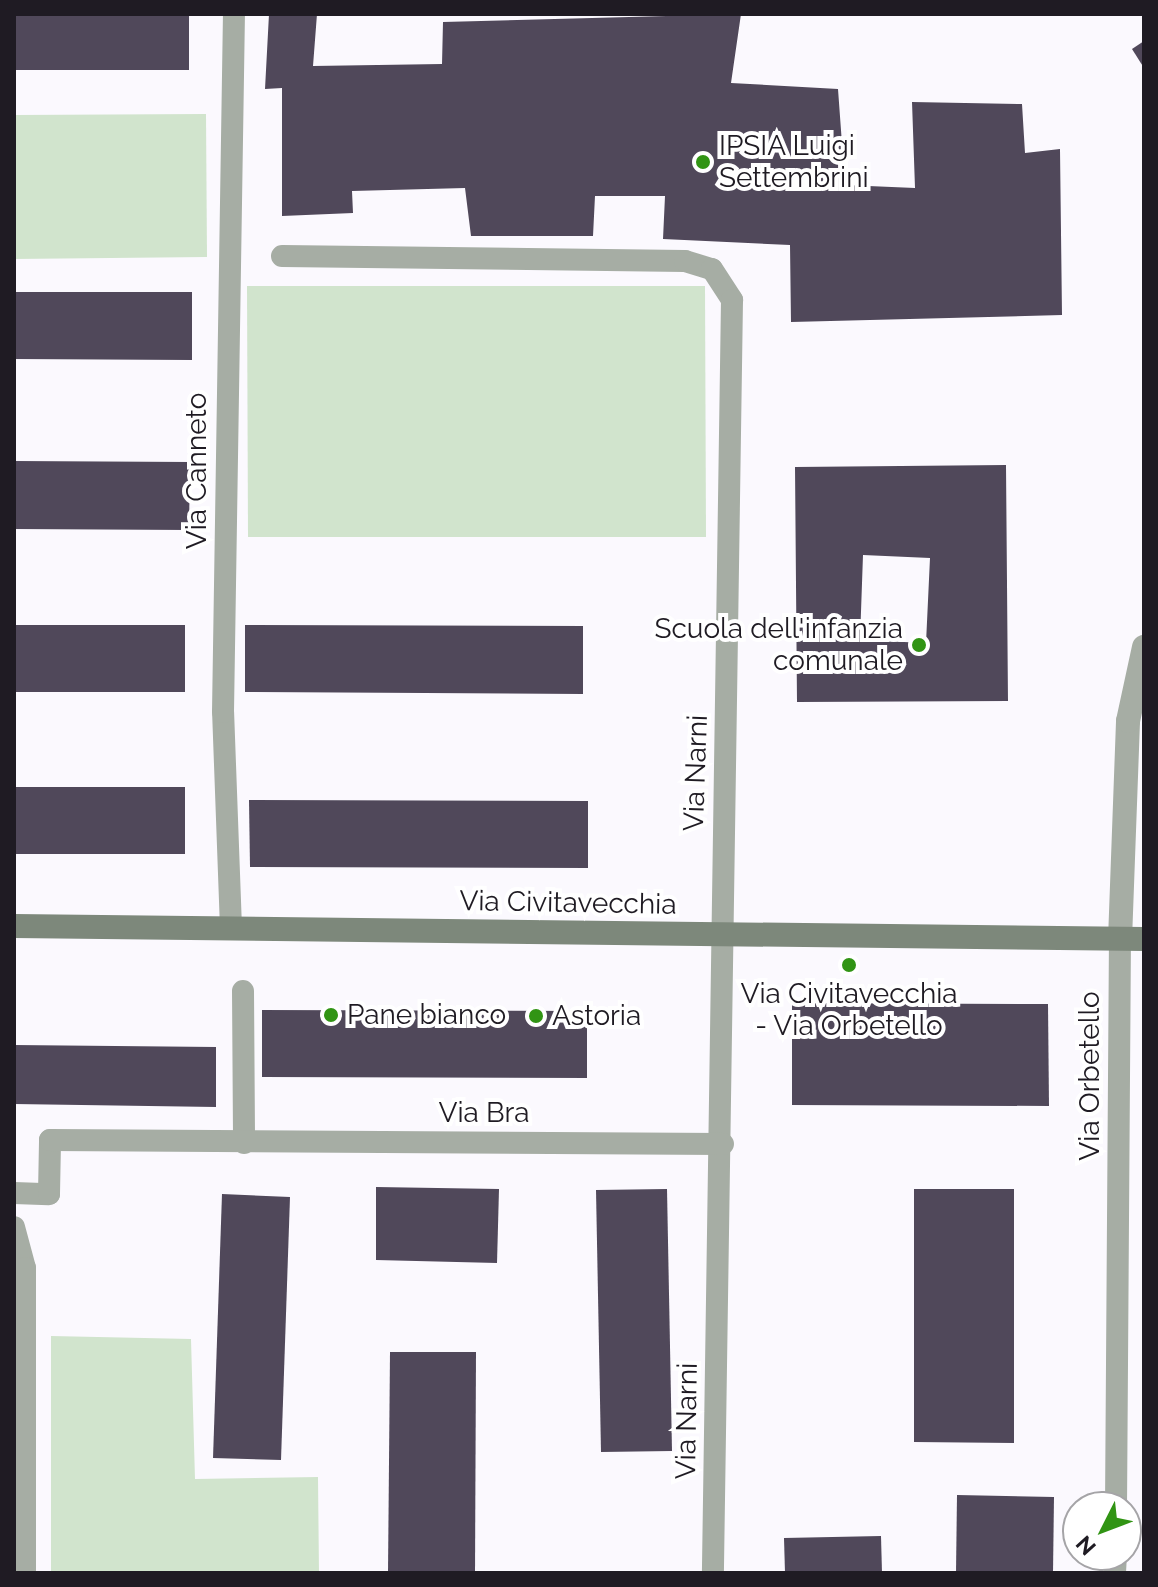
<!DOCTYPE html>
<style>
body{margin:0}
#map{position:relative;width:1158px;height:1587px;overflow:hidden;background:#fbf9fe;font-family:Raleway,sans-serif}
div>[style]{position:absolute}
.green>*{inset:0;background:#d1e4cd}
.building>*{inset:0;background:#50485a}
.lane>*{height:22px;margin:-11px;padding:0 11px;transform-origin:11px;border-radius:11px;background:#a6ada4}
.street>*{height:24px;margin:-12px;padding:0 12px;transform-origin:12px;border-radius:12px;background:#a6ada4}
.secondary>*{height:24px;margin:-12px;padding:0 12px;transform-origin:12px;border-radius:12px;background:#7d887b}
.dots>*{width:22px;height:22px;translate:-50% -50%;box-sizing:border-box;border:4px solid #fff;border-radius:50%}
span{translate:-50% -50%;white-space:nowrap;text-align:center;line-height:1.15;-webkit-text-stroke:8px #fff;paint-order:stroke}
.poi-label{font-size:28px;color:#1f1b23}
.left{translate:0 -50%;text-align:left}
.right{translate:-100% -50%;text-align:right}
.street-label{font-size:28px;color:#1f1b23}
.frame{position:absolute;inset:0;border:16px solid #1f1b23;pointer-events:none}
.north{position:absolute;left:1062px;top:1491px;width:80px;height:80px;box-sizing:border-box;background:#fff;border:2px solid #a5a4a7;border-radius:50%;rotate:228deg;font-size:22px;font-weight:700;line-height:32px;text-align:center;color:#1f1b23}
.north::after{content:'';display:block;margin:auto;width:28px;height:36px;background:#319414;clip-path:polygon(50% 0,100% 100%,50% 72%,0 100%)}
</style>
<div id="map">
<div class="green">
<i style="clip-path:polygon(206px 114px,207px 257px,14px 259px,14px 115px)"></i>
<i style="clip-path:polygon(247px 286px,705px 286px,706px 537px,248px 537px)"></i>
<i style="clip-path:polygon(51px 1336px,191px 1339px,195px 1479px,318px 1477px,319px 1573px,51px 1573px)"></i>
</div>
<div class="building">
<i style="clip-path:polygon(14px 14px,189px 14px,189px 70px,14px 70px)"></i>
<i style="clip-path:polygon(269px 14px,317px 14px,313px 66px,442px 64px,443px 22px,741px 14px,731px 83px,838px 89px,845px 185px,915px 188px,912px 102px,1022px 104px,1025px 153px,1060px 149px,1062px 315px,791px 322px,790px 245px,663px 239px,665px 196px,595px 196px,593px 236px,471px 236px,465px 188px,352px 191px,353px 213px,282px 216px,282px 88px,265px 89px)"></i>
<i style="clip-path:polygon(1144px 41px,1144px 68px,1132px 49px)"></i>
<i style="clip-path:polygon(14px 292px,192px 292px,192px 360px,14px 359px)"></i>
<i style="clip-path:polygon(14px 461px,190px 462px,189px 530px,14px 529px)"></i>
<i style="clip-path:polygon(evenodd,1006px 465px,1008px 701px,797px 702px,795px 467px,1006px 465px,863px 555px,930px 558px,926px 643px,860px 640px,863px 555px)"></i>
<i style="clip-path:polygon(14px 625px,185px 625px,185px 692px,14px 692px)"></i>
<i style="clip-path:polygon(245px 625px,583px 626px,583px 694px,245px 692px)"></i>
<i style="clip-path:polygon(14px 787px,185px 787px,185px 854px,14px 854px)"></i>
<i style="clip-path:polygon(249px 800px,588px 801px,588px 868px,250px 867px)"></i>
<i style="clip-path:polygon(792px 1003px,1048px 1004px,1049px 1106px,792px 1105px)"></i>
<i style="clip-path:polygon(262px 1010px,587px 1011px,587px 1078px,262px 1077px)"></i>
<i style="clip-path:polygon(14px 1045px,216px 1047px,216px 1107px,14px 1104px)"></i>
<i style="clip-path:polygon(376px 1187px,499px 1189px,497px 1263px,376px 1260px)"></i>
<i style="clip-path:polygon(667px 1189px,672px 1451px,601px 1452px,596px 1190px)"></i>
<i style="clip-path:polygon(914px 1189px,1014px 1189px,1014px 1443px,914px 1442px)"></i>
<i style="clip-path:polygon(222px 1194px,290px 1197px,281px 1460px,213px 1458px)"></i>
<i style="clip-path:polygon(390px 1352px,476px 1352px,475px 1573px,388px 1573px)"></i>
<i style="clip-path:polygon(957px 1495px,1054px 1497px,1053px 1573px,956px 1573px)"></i>
<i style="clip-path:polygon(881px 1536px,882px 1573px,785px 1573px,784px 1538px)"></i>
</div>
<div class="lane">
<i style="left:282px;top:256px;width:403px;rotate:0.7deg"></i>
<i style="left:685px;top:261px;width:28px;rotate:17deg"></i>
<i style="left:712px;top:269px;width:37px;rotate:57deg"></i>
<i style="left:732px;top:300px;width:1273px;rotate:90.86deg"></i>
<i style="left:231px;top:928px;width:216px;rotate:-92.1deg"></i>
<i style="left:223px;top:712px;width:698px;rotate:-89.1deg"></i>
<i style="left:243px;top:991px;width:152px;rotate:89.6deg"></i>
<i style="left:14px;top:1193px;width:35px;rotate:2deg"></i>
<i style="left:49px;top:1194px;width:54px;rotate:-88.9deg"></i>
<i style="left:50px;top:1140px;width:673px;rotate:0.34deg"></i>
<i style="left:14px;top:1227px;width:42px;rotate:75deg"></i>
<i style="left:25px;top:1268px;width:305px;rotate:90deg"></i>
<i style="left:1116px;top:1507px;width:567px;rotate:-89.6deg"></i>
<i style="left:1115px;top:1573px;width:18px;rotate:-87deg"></i>
</div>
<div class="street">
<i style="left:1120px;top:940px;width:219px;rotate:-87.9deg"></i>
<i style="left:1128px;top:721px;width:76px;rotate:-77.8deg"></i>
</div>
<div class="secondary">
<i style="left:14px;top:926px;width:1130px;rotate:0.66deg"></i>
</div>
<div class="dots">
<i style="left:703px;top:162px;background:#319414"></i>
<i style="left:919px;top:645px;background:#319414"></i>
<i style="left:849px;top:965px;background:#319414"></i>
<i style="left:331px;top:1015px;background:#319414"></i>
<i style="left:536px;top:1016px;background:#319414"></i>
</div>
<div class="poi-label">
<span class="left" style="left:719px;top:162px">IPSIA Luigi<br>Settembrini</span>
<span class="right" style="left:903px;top:645px">Scuola dell'infanzia<br>comunale</span>
<span style="left:849px;top:1010px">Via Civitavecchia<br>- Via Orbetello</span>
<span class="left" style="left:347px;top:1015px">Pane bianco</span>
<span class="left" style="left:552px;top:1016px">Astoria</span>
</div>
<div class="street-label">
<span style="left:197px;top:471px;rotate:-90deg">Via Canneto</span>
<span style="left:696px;top:773px;rotate:-88deg">Via Narni</span>
<span style="left:568px;top:903px;rotate:1deg">Via Civitavecchia</span>
<span style="left:1090px;top:1076px;rotate:-90deg">Via Orbetello</span>
<span style="left:484px;top:1113px">Via Bra</span>
<span style="left:687px;top:1421px;rotate:-89deg">Via Narni</span>
</div>
<div class="frame"></div>
<div class="north">N</div>
</div>
